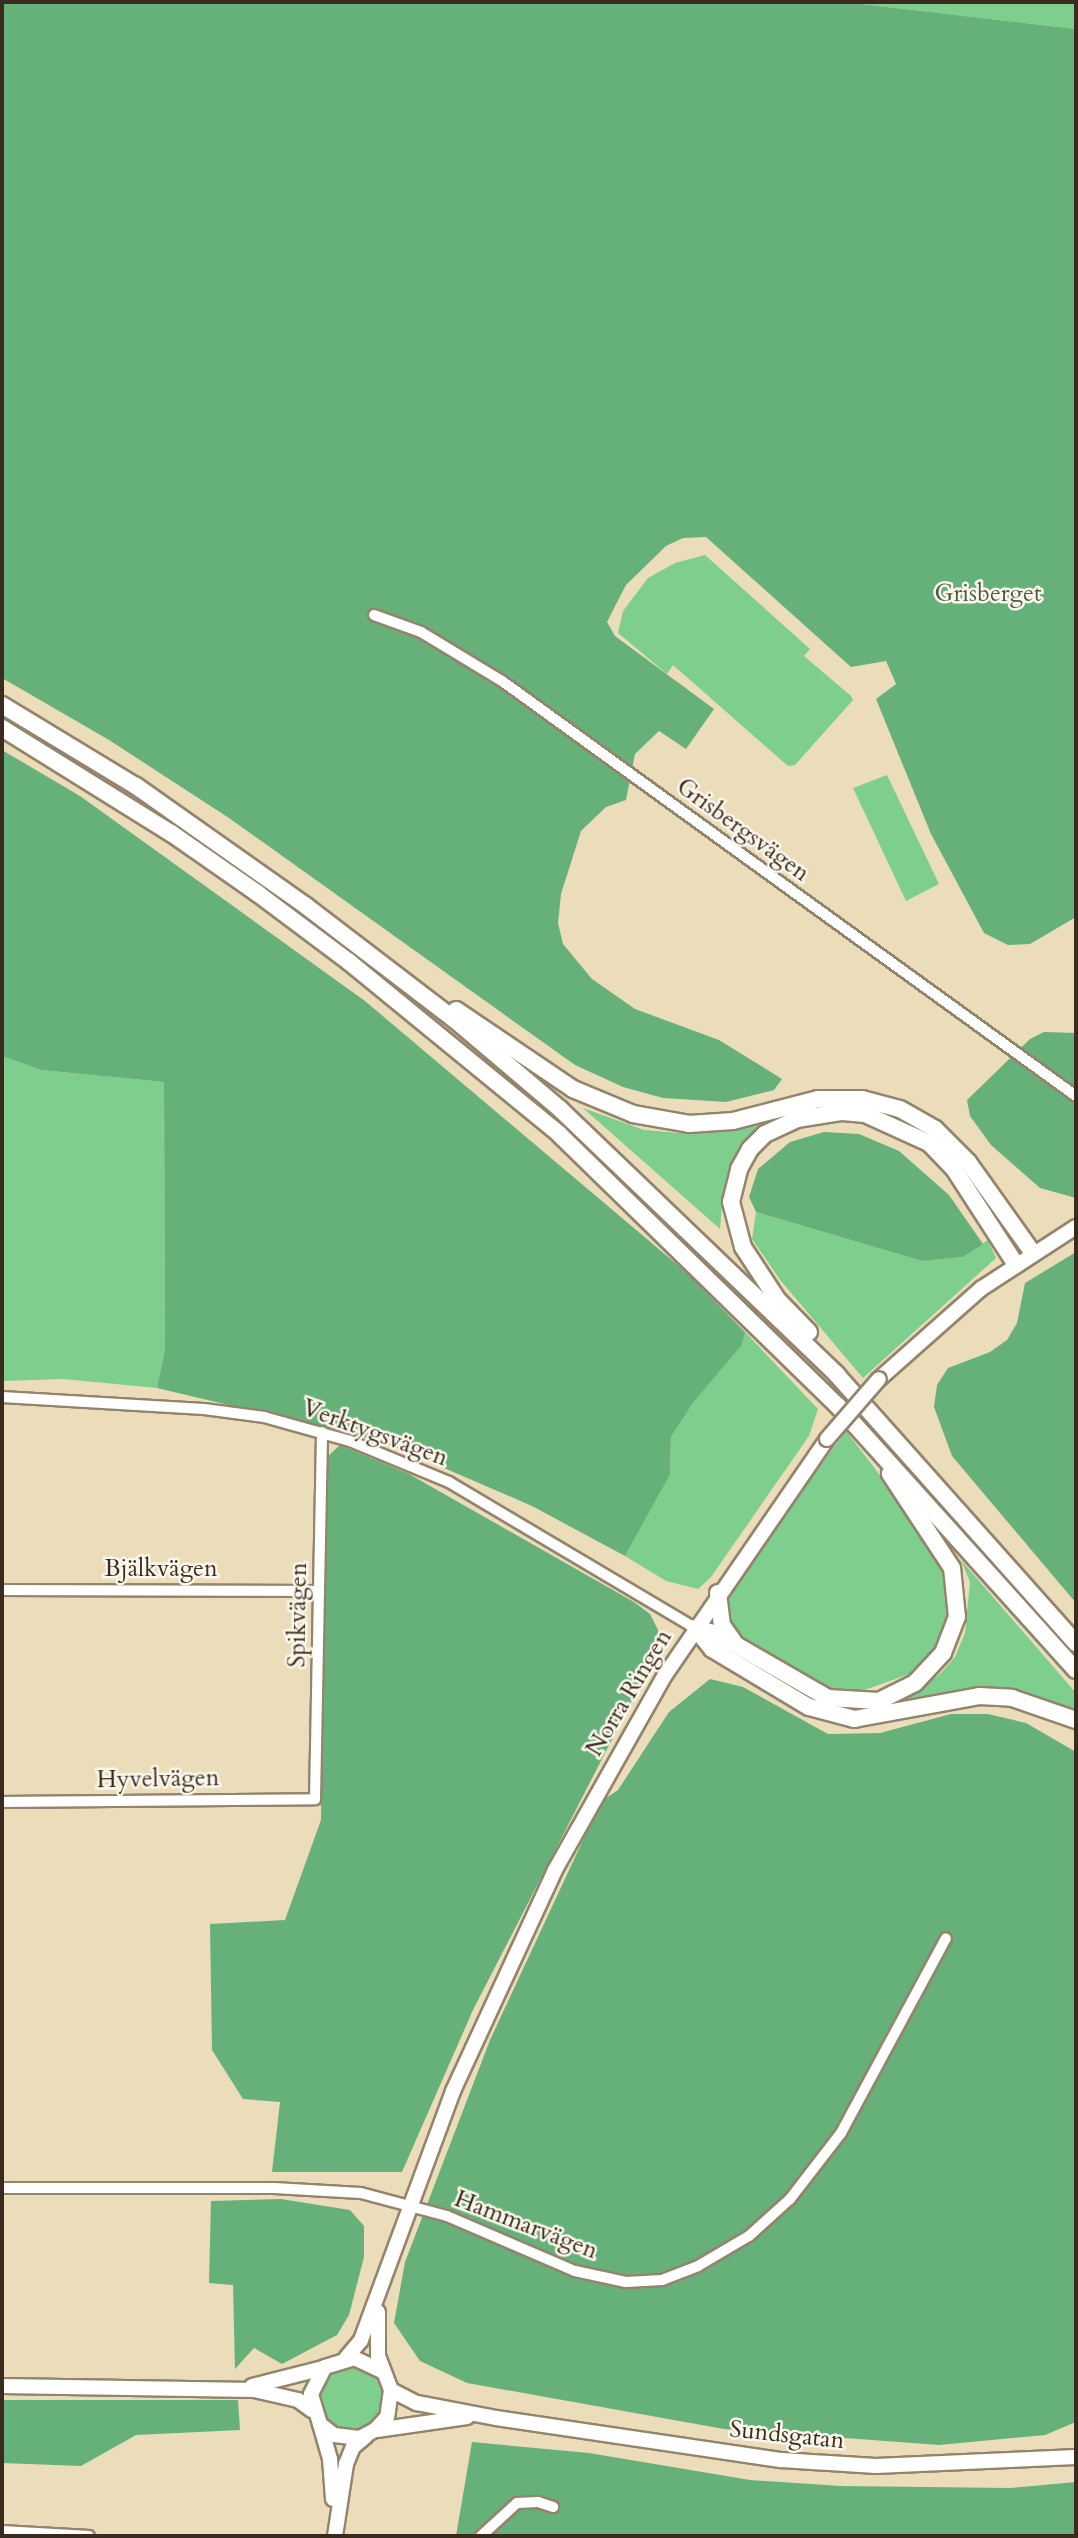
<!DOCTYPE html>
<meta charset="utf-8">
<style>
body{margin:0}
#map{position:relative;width:1078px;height:2538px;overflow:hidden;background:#ecddba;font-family:Cardo,serif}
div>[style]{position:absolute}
.green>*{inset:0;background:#7ece8e}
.round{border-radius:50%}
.forest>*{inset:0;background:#66b179}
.roads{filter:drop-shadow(2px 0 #94846c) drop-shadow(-2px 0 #94846c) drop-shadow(0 2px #94846c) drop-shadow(0 -2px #94846c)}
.minor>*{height:10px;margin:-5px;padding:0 5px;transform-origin:5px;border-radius:5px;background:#fff}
.major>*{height:14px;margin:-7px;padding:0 7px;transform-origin:7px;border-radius:7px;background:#fff}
.highway>*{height:16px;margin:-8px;padding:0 8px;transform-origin:8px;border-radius:8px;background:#fff}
.bridges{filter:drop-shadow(2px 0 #94846c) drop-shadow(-2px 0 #94846c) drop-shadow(0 2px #94846c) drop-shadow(0 -2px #94846c)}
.major-bridge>*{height:14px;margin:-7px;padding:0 7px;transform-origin:7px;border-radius:7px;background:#fff}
span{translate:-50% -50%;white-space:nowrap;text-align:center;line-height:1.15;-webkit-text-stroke:5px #fbf7ec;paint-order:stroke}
.park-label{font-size:24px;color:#4f5b40}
.street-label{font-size:24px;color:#3b2a1e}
.frame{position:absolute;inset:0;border:4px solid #3b2a1e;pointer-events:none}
</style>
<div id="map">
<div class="green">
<i style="clip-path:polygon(844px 2px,1076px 2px,1076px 29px)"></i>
<i style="clip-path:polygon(705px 555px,810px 649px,804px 656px,851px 696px,853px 700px,795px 765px,788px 766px,673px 665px,667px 674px,618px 633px,623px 611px,648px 578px,675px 563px)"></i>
<i style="clip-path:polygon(887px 775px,939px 884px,906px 901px,853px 788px)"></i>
<i style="clip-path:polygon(2px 1056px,41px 1070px,164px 1082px,165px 1349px,157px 1388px,63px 1379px,2px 1381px)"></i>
<i style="clip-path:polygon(583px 1108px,644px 1130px,692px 1134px,758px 1126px,741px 1145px,723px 1191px,720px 1229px)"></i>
<i style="clip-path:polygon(756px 1212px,922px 1261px,963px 1257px,988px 1240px,996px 1258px,863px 1378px,781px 1281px,752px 1239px)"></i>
<i style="clip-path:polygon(745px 1332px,818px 1409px,809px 1436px,711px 1577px,698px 1589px,666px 1581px,625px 1556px,670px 1475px,671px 1437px,693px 1403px,742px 1345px)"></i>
<i style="clip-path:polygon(846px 1431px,919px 1526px,948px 1581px,946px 1619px,938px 1646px,915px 1672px,859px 1692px,826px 1687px,782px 1663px,740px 1635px,726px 1619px,724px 1607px,731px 1586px)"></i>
<i style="clip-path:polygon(961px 1560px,1076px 1693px,1076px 1712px,1032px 1696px,987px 1690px,905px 1699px,940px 1674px,955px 1657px,965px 1633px,970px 1582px)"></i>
<i class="round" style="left:319px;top:2365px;width:66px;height:66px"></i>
</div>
<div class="forest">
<i style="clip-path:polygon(2px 2px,844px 2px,1076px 29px,1076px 917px,1030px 944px,1008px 945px,984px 933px,931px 834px,876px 699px,896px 684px,886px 661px,851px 667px,706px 537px,683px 538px,666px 546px,626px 585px,607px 622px,615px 636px,714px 709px,686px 749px,659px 731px,635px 754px,626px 800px,606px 807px,581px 831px,561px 894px,558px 923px,563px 944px,592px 979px,635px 1009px,719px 1040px,782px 1079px,774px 1090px,726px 1102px,663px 1098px,623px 1087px,575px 1065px,229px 818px,109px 740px,2px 678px)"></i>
<i style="clip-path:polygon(2px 750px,80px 796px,365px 1001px,686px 1272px,745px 1332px,742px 1345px,693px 1403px,671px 1437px,670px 1475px,625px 1556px,532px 1506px,384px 1442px,157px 1388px,165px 1349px,164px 1082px,41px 1070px,2px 1056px)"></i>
<i style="clip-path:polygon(1044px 1032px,1076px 1033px,1076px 1198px,1040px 1188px,991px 1145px,970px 1116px,967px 1100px,1030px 1039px)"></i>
<i style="clip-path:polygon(824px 1132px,859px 1134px,899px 1151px,949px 1195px,983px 1244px,963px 1257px,922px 1261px,756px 1212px,749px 1197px,758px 1169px,790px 1142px)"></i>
<i style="clip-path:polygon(1076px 1252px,1076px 1603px,952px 1456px,934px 1407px,937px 1385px,948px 1368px,990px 1352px,1007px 1340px,1017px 1323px,1025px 1283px)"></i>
<i style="clip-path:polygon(340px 1445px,409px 1474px,634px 1602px,650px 1614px,658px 1630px,659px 1648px,473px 2010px,402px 2172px,272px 2172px,280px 2102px,243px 2099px,212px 2050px,210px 1924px,285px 1920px,321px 1820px,324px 1460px)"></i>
<i style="clip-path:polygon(710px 1679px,743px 1687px,828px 1734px,880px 1733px,951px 1714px,988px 1714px,1026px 1723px,1076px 1752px,1076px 2422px,1045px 2435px,939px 2445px,724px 2429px,467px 2383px,420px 2361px,394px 2323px,405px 2262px,490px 2040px,597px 1810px,603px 1800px,618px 1790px,669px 1712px)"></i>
<i style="clip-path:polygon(281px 2199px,350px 2210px,364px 2226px,364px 2257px,349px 2315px,337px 2335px,282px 2364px,254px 2348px,235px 2369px,233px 2285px,209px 2283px,211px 2201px)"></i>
<i style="clip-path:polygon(2px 2400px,238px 2400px,240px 2430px,136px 2435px,81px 2466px,2px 2463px)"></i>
<i style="clip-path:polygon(472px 2442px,589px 2453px,750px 2480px,841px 2486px,1011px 2488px,1076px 2482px,1076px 2536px,456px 2536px)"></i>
</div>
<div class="roads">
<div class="minor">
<i style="left:374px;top:615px;width:50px;rotate:19.9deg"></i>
<i style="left:421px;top:632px;width:95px;rotate:31.2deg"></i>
<i style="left:502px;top:681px;width:708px;rotate:35.87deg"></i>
<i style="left:2px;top:1397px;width:202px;rotate:3.4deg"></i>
<i style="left:204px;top:1409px;width:61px;rotate:7.6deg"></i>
<i style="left:264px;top:1417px;width:89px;rotate:15.6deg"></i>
<i style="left:350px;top:1441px;width:107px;rotate:22.5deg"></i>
<i style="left:449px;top:1482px;width:286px;rotate:30.7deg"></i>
<i style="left:2px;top:1590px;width:317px;rotate:0.2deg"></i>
<i style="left:2px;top:1802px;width:313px;rotate:-0.5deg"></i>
<i style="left:315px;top:1799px;width:367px;rotate:-88.9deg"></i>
<i style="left:2px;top:2188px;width:272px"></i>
<i style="left:274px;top:2188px;width:87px;rotate:3.3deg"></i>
<i style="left:361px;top:2193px;width:89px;rotate:15deg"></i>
<i style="left:447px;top:2216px;width:139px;rotate:23.3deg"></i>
<i style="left:575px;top:2271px;width:52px;rotate:12.2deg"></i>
<i style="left:626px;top:2282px;width:36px;rotate:-3deg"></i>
<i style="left:662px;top:2280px;width:39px;rotate:-21deg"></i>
<i style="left:698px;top:2266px;width:59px;rotate:-30.5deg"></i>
<i style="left:749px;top:2236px;width:55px;rotate:-42.1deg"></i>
<i style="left:790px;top:2199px;width:83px;rotate:-52.3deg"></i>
<i style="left:841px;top:2133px;width:221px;rotate:-61.7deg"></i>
<i style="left:2px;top:2531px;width:87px;rotate:3.3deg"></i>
<i style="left:481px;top:2536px;width:49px;rotate:-42.5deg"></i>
<i style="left:517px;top:2503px;width:21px;rotate:-3deg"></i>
<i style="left:538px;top:2502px;width:16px;rotate:18deg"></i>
</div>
<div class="major">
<i style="left:879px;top:1379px;width:137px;rotate:-41.5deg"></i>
<i style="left:982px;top:1288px;width:112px;rotate:-33deg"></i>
<i style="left:378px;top:2312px;width:44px;rotate:90deg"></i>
<i style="left:378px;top:2356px;width:36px;rotate:69deg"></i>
<i style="left:391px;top:2390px;width:27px;rotate:98deg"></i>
<i style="left:387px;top:2417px;width:18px;rotate:133deg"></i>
<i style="left:375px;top:2430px;width:18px;rotate:153deg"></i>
<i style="left:359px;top:2438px;width:25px;rotate:-173deg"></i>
<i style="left:334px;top:2435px;width:18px;rotate:-142deg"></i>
<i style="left:320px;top:2424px;width:31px;rotate:-107deg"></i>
<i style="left:311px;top:2394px;width:30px;rotate:-63deg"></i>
<i style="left:325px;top:2367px;width:30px;rotate:-17deg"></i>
<i style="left:354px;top:2358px;width:31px;rotate:25deg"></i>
<i style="left:346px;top:2358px;width:23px;rotate:-50deg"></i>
<i style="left:361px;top:2340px;width:265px;rotate:-69.7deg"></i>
<i style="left:453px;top:2091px;width:243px;rotate:-65.2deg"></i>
<i style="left:555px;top:1870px;width:224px;rotate:-60.6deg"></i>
<i style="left:665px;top:1675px;width:286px;rotate:-55.5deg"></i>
<i style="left:2px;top:2386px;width:252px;rotate:0.9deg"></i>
<i style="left:254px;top:2390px;width:45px;rotate:12.8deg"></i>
<i style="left:298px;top:2400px;width:17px;rotate:36deg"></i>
<i style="left:252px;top:2386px;width:73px;rotate:-14.2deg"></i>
<i style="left:391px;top:2390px;width:29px;rotate:27deg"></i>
<i style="left:417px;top:2403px;width:80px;rotate:10.8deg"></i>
<i style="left:496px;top:2418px;width:289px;rotate:8.4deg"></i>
<i style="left:782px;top:2460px;width:94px;rotate:3.7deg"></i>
<i style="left:876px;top:2466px;width:200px;rotate:-2.6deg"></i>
<i style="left:320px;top:2424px;width:36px;rotate:74deg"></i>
<i style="left:330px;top:2459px;width:40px;rotate:85.7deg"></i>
<i style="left:377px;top:2430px;width:91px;rotate:-8.2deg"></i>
<i style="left:335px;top:2536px;width:73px;rotate:-81.3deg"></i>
<i style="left:346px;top:2464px;width:18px;rotate:-68deg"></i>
<i style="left:353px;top:2447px;width:17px;rotate:-40deg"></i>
</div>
<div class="highway">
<i style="left:2px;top:705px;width:157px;rotate:31.2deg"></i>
<i style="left:136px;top:786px;width:208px;rotate:35.2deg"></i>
<i style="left:306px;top:906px;width:186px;rotate:37.4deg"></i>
<i style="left:454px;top:1019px;width:139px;rotate:40.3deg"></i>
<i style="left:560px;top:1109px;width:384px;rotate:43.8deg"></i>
<i style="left:837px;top:1375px;width:359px;rotate:48.3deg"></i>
<i style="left:2px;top:728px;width:199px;rotate:31.9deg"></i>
<i style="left:171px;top:833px;width:105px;rotate:34.9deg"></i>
<i style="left:257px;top:893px;width:114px;rotate:36.8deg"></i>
<i style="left:348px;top:961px;width:273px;rotate:39.3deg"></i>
<i style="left:559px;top:1134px;width:390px;rotate:44.3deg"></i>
<i style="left:838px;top:1406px;width:355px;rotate:48deg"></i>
<i style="left:456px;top:1010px;width:141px;rotate:34deg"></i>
<i style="left:573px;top:1089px;width:65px;rotate:22.6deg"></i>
<i style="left:633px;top:1114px;width:57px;rotate:10.1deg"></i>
<i style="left:689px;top:1124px;width:44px;rotate:-3.9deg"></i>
<i style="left:733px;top:1121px;width:88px;rotate:-14.5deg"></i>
<i style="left:818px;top:1099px;width:44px"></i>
<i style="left:862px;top:1099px;width:39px;rotate:15deg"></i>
<i style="left:900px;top:1109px;width:40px;rotate:29.7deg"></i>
<i style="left:935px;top:1129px;width:47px;rotate:45deg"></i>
<i style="left:968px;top:1162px;width:112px;rotate:54.5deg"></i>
<i style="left:809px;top:1332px;width:46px;rotate:-134.1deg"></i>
<i style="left:777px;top:1299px;width:62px;rotate:-123.2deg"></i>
<i style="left:743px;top:1247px;width:47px;rotate:-104.9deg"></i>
<i style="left:731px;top:1202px;width:34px;rotate:-76deg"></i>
<i style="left:739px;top:1169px;width:23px;rotate:-61deg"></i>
<i style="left:750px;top:1149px;width:21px;rotate:-45deg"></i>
<i style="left:765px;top:1134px;width:35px;rotate:-25deg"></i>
<i style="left:797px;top:1119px;width:46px;rotate:-8.8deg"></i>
<i style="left:842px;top:1112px;width:23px;rotate:5deg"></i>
<i style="left:865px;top:1114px;width:70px;rotate:24.4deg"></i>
<i style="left:929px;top:1143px;width:36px;rotate:46deg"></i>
<i style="left:954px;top:1169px;width:114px;rotate:57.1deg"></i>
<i style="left:718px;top:1593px;width:32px;rotate:83deg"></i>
<i style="left:722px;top:1625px;width:21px;rotate:55deg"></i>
<i style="left:695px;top:1628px;width:23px;rotate:15deg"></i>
<i style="left:717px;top:1634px;width:128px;rotate:30deg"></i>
<i style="left:828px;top:1698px;width:51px;rotate:3.4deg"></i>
<i style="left:879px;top:1701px;width:40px;rotate:-26.6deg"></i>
<i style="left:915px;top:1683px;width:41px;rotate:-47deg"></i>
<i style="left:943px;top:1653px;width:39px;rotate:-69deg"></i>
<i style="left:957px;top:1617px;width:49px;rotate:-95.8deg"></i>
<i style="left:952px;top:1568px;width:113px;rotate:-123.4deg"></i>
<i style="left:696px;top:1629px;width:26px;rotate:51deg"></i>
<i style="left:712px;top:1649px;width:113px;rotate:30.9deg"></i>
<i style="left:809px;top:1707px;width:47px;rotate:14.9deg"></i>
<i style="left:854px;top:1719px;width:127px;rotate:-10.4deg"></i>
<i style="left:979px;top:1696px;width:33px;rotate:3deg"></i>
<i style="left:1012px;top:1698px;width:68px;rotate:19deg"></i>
</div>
</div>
<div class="bridges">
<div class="major-bridge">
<i style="left:827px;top:1439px;width:79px;rotate:-49.1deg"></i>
</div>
</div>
<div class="park-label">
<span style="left:988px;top:594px">Grisberget</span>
</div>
<div class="street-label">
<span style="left:743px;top:830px;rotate:36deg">Grisbergsvägen</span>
<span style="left:375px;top:1433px;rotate:20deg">Verktygsvägen</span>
<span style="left:161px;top:1569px">Bjälkvägen</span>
<span style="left:298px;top:1615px;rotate:-89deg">Spikvägen</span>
<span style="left:629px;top:1693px;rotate:-59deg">Norra Ringen</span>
<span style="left:158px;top:1779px;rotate:-1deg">Hyvelvägen</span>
<span style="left:526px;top:2225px;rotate:21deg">Hammarvägen</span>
<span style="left:787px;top:2435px;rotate:6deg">Sundsgatan</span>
</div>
<div class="frame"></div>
</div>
